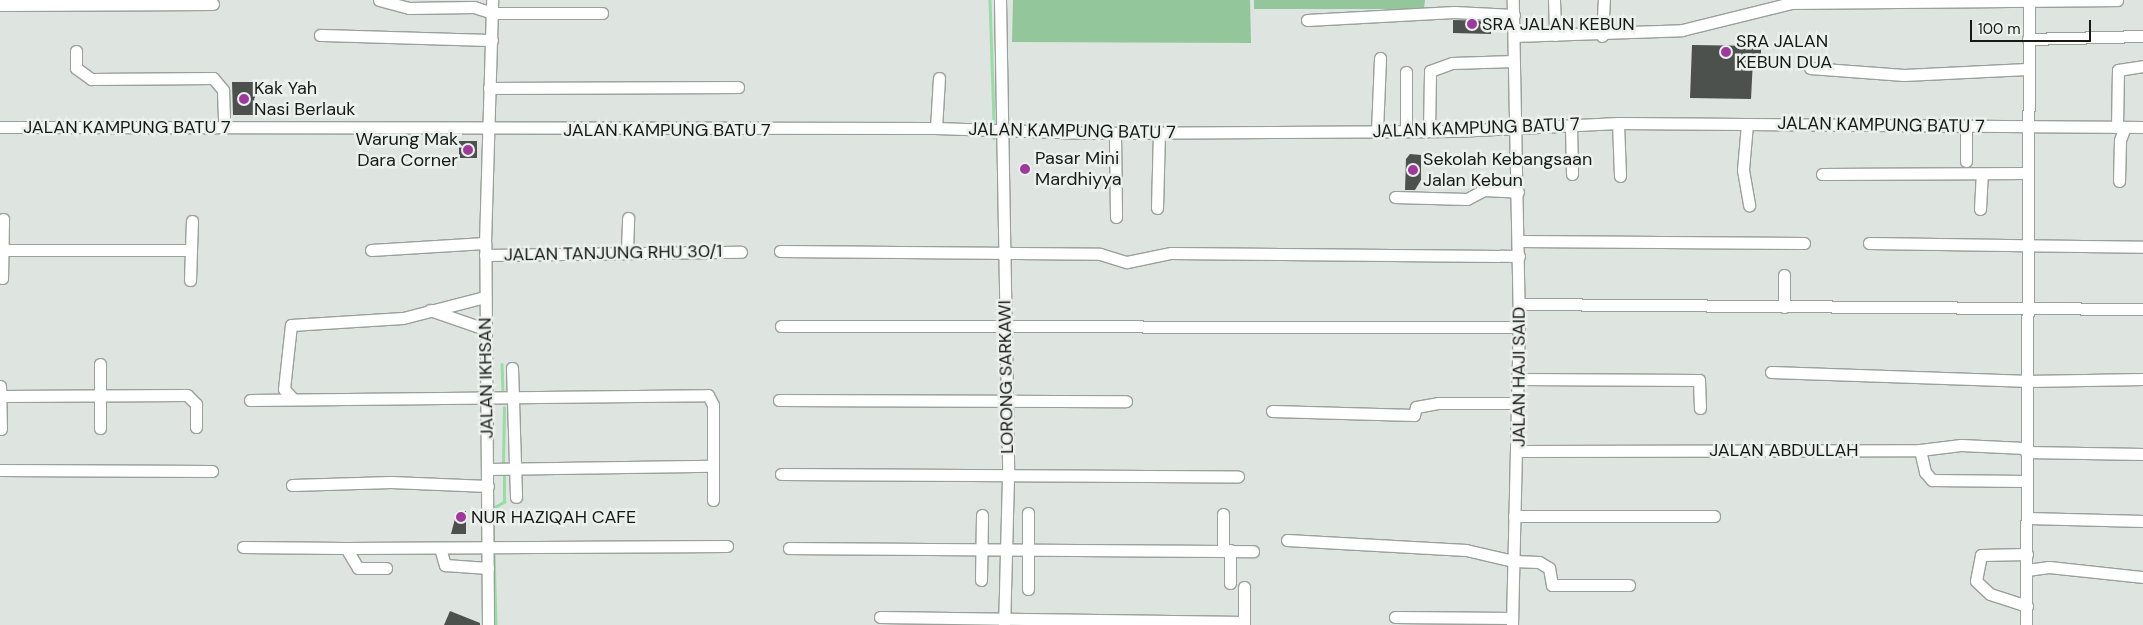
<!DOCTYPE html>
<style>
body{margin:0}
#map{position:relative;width:2143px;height:625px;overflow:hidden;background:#dee4df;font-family:"DM Sans",sans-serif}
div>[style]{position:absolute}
.green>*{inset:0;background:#93c69b}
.stream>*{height:2.5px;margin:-1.25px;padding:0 1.25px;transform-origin:1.25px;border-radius:1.25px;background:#98dda3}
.building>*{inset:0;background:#4c514d}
.roads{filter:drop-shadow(1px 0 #9aa09b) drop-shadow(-1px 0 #9aa09b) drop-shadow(0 1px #9aa09b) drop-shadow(0 -1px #9aa09b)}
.minor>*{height:11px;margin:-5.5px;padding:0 5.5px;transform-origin:5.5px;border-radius:5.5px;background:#fff}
.dots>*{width:14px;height:14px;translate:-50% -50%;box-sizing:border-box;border:2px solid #ebf1ec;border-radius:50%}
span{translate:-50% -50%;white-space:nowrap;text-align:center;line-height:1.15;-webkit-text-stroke:5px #ebf1ec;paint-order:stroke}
.poi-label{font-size:18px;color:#171917}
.left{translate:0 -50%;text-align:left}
.right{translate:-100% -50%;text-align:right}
.street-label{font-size:18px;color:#171917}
.scale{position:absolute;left:1970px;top:20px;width:121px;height:22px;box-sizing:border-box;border:2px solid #171917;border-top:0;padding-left:6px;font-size:15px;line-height:18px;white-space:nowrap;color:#171917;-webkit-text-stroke:4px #ebf1ec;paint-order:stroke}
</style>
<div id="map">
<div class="green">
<i style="clip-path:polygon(1013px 0,1250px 0,1251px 43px,1012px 42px)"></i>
<i style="clip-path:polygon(1254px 0,1425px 0,1424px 9px,1254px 9px)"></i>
</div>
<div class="stream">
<i style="left:990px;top:0;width:122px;rotate:88.1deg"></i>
<i style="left:994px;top:136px;width:2px;rotate:90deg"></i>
<i style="left:502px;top:364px;width:27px;rotate:88deg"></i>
<i style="left:503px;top:463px;width:55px;rotate:-89deg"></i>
<i style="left:493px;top:544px;width:36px;rotate:-90deg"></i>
<i style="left:493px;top:508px;width:13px;rotate:-29deg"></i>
<i style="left:504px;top:502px;width:26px;rotate:-90deg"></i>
<i style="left:494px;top:552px;width:73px;rotate:88.4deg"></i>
</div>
<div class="building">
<i style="clip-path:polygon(1453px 20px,1491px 21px,1491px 34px,1453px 33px)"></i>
<i style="clip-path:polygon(1692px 45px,1761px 46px,1761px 60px,1753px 60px,1751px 99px,1690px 98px)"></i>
<i style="clip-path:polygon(232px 82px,255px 82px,255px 115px,233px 115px)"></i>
<i style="clip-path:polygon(459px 141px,477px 141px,477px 158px,459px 158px)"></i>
<i style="clip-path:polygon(1410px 154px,1421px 155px,1421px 180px,1415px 190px,1405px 190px,1406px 159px)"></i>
<i style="clip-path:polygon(457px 511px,466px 511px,466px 534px,451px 534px)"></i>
<i style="clip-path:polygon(450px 611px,480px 623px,480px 625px,444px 625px)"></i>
</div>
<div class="roads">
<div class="minor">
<i style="left:379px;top:0;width:31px;rotate:15deg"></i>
<i style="left:409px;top:8px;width:65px;rotate:-0.9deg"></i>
<i style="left:474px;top:7px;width:19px;rotate:18deg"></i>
<i style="left:492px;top:13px;width:110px"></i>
<i style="left:1000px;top:0;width:477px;rotate:89deg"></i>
<i style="left:1008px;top:477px;width:148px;rotate:91.5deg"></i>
<i style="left:1554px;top:0;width:35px;rotate:88deg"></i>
<i style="left:0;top:5px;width:213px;rotate:-0.3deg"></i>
<i style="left:1307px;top:20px;width:147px;rotate:-3.1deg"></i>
<i style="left:1454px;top:12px;width:60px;rotate:2.9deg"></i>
<i style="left:320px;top:35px;width:172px;rotate:1.7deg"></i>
<i style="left:1514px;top:36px;width:168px;rotate:-2deg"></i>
<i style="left:1682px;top:30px;width:112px;rotate:-13.9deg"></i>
<i style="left:1791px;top:3px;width:326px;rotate:-0.5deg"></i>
<i style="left:1602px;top:36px;width:36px;rotate:-87deg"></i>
<i style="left:2028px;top:39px;width:115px;rotate:-1.5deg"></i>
<i style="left:76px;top:51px;width:17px;rotate:90deg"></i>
<i style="left:76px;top:68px;width:19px;rotate:36deg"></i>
<i style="left:91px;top:79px;width:122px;rotate:-0.5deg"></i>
<i style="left:213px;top:78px;width:16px;rotate:50deg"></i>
<i style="left:223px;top:90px;width:36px;rotate:88deg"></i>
<i style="left:1810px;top:68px;width:94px;rotate:4.3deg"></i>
<i style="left:1904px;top:75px;width:123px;rotate:-2.8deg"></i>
<i style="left:489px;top:88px;width:249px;rotate:-0.2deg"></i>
<i style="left:1618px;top:123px;width:53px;rotate:87.8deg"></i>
<i style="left:1747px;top:124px;width:46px;rotate:95deg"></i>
<i style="left:1743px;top:170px;width:36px;rotate:80deg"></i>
<i style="left:1571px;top:126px;width:48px;rotate:88.8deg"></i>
<i style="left:0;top:127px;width:936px;rotate:0.06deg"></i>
<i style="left:936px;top:128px;width:153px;rotate:1.9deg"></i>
<i style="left:1089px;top:133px;width:367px;rotate:-0.3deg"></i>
<i style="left:1456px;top:131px;width:162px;rotate:-2.8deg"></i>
<i style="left:1618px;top:123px;width:525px;rotate:0.44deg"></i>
<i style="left:2117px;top:127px;width:57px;rotate:-89deg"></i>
<i style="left:2118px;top:70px;width:25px;rotate:-9deg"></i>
<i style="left:936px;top:128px;width:50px;rotate:-86.6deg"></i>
<i style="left:1377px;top:131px;width:73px;rotate:-87.6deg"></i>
<i style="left:1406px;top:131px;width:59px;rotate:-90deg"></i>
<i style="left:1429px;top:131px;width:60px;rotate:-89deg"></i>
<i style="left:1430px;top:71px;width:23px;rotate:-20deg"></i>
<i style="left:1452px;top:63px;width:62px;rotate:-1.8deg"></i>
<i style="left:1115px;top:133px;width:84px;rotate:89.3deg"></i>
<i style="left:1966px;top:161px;width:34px;rotate:-90deg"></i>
<i style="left:1822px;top:174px;width:206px;rotate:-0.3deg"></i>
<i style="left:2119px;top:181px;width:41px;rotate:-88.6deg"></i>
<i style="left:2120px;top:140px;width:14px;rotate:-69deg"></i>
<i style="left:1395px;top:197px;width:72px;rotate:1.6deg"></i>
<i style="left:1467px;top:199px;width:19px;rotate:-28deg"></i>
<i style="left:1484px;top:190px;width:34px;rotate:3deg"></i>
<i style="left:1157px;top:208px;width:75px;rotate:-88.5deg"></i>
<i style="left:1980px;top:209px;width:34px;rotate:-87deg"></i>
<i style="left:1519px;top:241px;width:285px;rotate:0.4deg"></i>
<i style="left:1869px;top:243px;width:274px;rotate:0.8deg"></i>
<i style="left:0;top:250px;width:191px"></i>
<i style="left:371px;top:250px;width:114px;rotate:-3.5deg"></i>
<i style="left:627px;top:251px;width:33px;rotate:-88deg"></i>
<i style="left:780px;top:251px;width:320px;rotate:0.5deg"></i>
<i style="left:1100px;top:254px;width:28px;rotate:17deg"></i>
<i style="left:1127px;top:262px;width:45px;rotate:-11.6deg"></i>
<i style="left:1171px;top:253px;width:348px;rotate:0.5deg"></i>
<i style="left:485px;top:255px;width:256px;rotate:-0.7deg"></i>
<i style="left:2px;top:278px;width:59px;rotate:-89deg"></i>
<i style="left:190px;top:280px;width:59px;rotate:-88.1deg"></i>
<i style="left:1519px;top:304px;width:624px;rotate:0.46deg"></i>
<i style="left:1784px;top:307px;width:32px;rotate:-90deg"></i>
<i style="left:430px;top:310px;width:58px;rotate:19.1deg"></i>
<i style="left:781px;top:326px;width:738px;rotate:0.08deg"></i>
<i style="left:100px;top:364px;width:64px;rotate:90deg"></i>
<i style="left:512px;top:368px;width:129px;rotate:88.2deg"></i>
<i style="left:1771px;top:372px;width:256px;rotate:2deg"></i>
<i style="left:2027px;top:381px;width:116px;rotate:-1deg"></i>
<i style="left:1518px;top:379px;width:181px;rotate:0.3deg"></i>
<i style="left:1699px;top:380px;width:28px;rotate:88deg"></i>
<i style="left:0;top:386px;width:43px;rotate:88.7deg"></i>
<i style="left:0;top:396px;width:187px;rotate:-0.3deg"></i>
<i style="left:187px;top:395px;width:13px;rotate:45deg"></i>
<i style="left:196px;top:404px;width:23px;rotate:90deg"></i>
<i style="left:293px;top:399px;width:13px;rotate:-132deg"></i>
<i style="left:284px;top:389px;width:64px;rotate:-83.8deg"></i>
<i style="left:291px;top:325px;width:112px;rotate:-3.6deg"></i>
<i style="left:403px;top:318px;width:85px;rotate:-14.4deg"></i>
<i style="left:250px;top:400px;width:458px;rotate:-0.6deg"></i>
<i style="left:708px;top:395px;width:11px;rotate:63deg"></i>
<i style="left:713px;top:405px;width:95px;rotate:90deg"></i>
<i style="left:779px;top:400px;width:347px;rotate:0.2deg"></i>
<i style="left:1272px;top:411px;width:142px;rotate:1.6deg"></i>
<i style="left:1414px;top:415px;width:8px;rotate:-76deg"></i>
<i style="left:1416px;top:407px;width:22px;rotate:-10deg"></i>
<i style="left:1438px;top:403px;width:80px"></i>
<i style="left:1920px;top:450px;width:41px;rotate:-7deg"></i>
<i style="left:1961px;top:445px;width:65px;rotate:2.6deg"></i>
<i style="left:1519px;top:451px;width:401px;rotate:-0.1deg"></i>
<i style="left:1920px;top:450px;width:23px;rotate:77deg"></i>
<i style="left:1925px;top:472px;width:11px;rotate:49deg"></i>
<i style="left:1932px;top:480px;width:94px;rotate:0.6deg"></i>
<i style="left:2026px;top:452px;width:117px;rotate:1deg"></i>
<i style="left:488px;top:469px;width:225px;rotate:-0.8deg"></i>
<i style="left:0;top:470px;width:212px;rotate:0.3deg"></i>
<i style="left:781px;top:474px;width:457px;rotate:0.3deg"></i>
<i style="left:292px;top:485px;width:99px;rotate:-1.7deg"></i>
<i style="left:391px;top:482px;width:97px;rotate:2.4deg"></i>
<i style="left:1223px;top:514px;width:36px;rotate:90deg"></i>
<i style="left:1514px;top:516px;width:200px"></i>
<i style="left:2028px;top:518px;width:115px;rotate:1.5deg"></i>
<i style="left:1287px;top:540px;width:179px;rotate:3.2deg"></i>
<i style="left:1466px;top:550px;width:48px;rotate:13.2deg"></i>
<i style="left:1513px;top:561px;width:26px;rotate:2deg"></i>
<i style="left:1539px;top:562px;width:12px;rotate:31deg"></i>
<i style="left:1549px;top:568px;width:17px;rotate:80deg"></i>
<i style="left:1552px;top:585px;width:77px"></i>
<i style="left:243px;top:547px;width:103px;rotate:0.6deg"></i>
<i style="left:346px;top:548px;width:23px;rotate:59deg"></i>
<i style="left:358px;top:568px;width:28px"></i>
<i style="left:346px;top:548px;width:381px;rotate:-0.3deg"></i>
<i style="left:440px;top:548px;width:18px;rotate:74deg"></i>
<i style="left:445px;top:565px;width:43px;rotate:4deg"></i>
<i style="left:789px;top:548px;width:464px;rotate:0.4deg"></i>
<i style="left:1230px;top:550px;width:33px;rotate:90deg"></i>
<i style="left:2027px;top:554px;width:46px;rotate:178.8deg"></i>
<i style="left:1981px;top:555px;width:26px;rotate:101deg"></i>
<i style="left:1976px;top:581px;width:19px;rotate:43deg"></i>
<i style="left:1990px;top:594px;width:39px;rotate:18deg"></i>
<i style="left:2027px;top:570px;width:22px;rotate:-8deg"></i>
<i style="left:2049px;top:567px;width:95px;rotate:6.1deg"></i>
<i style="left:981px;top:580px;width:65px;rotate:-89.1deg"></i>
<i style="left:1028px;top:589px;width:76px;rotate:-90deg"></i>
<i style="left:880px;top:617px;width:364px;rotate:0.8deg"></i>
<i style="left:1395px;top:617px;width:117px;rotate:0.5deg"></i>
<i style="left:488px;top:625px;width:382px;rotate:-90.4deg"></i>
<i style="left:485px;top:243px;width:243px;rotate:-88.3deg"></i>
<i style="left:1244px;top:625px;width:38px;rotate:-90deg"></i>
<i style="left:1512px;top:625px;width:298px;rotate:-88.7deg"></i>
<i style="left:1519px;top:327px;width:327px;rotate:-91.1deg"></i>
<i style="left:2026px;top:625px;width:625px;rotate:-89.72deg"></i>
</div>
</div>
<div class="dots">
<i style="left:1472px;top:24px;background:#9f399d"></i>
<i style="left:1726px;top:52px;background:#9f399d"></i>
<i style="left:244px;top:99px;background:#9f399d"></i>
<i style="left:468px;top:150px;background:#9f399d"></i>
<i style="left:1025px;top:169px;background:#9f399d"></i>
<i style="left:1413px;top:170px;background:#9f399d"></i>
<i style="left:461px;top:517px;background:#9f399d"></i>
</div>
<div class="poi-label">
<span class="left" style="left:1482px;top:24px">SRA JALAN KEBUN</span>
<span class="left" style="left:1736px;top:52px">SRA JALAN<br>KEBUN DUA</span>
<span class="left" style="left:254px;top:99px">Kak Yah<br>Nasi Berlauk</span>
<span class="right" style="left:458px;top:150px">Warung Mak<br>Dara Corner</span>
<span class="left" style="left:1035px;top:169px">Pasar Mini<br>Mardhiyya</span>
<span class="left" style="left:1423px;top:170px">Sekolah Kebangsaan<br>Jalan Kebun</span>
<span class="left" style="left:471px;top:517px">NUR HAZIQAH CAFE</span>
</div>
<div class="street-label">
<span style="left:1881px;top:125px;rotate:1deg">JALAN KAMPUNG BATU 7</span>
<span style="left:127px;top:127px">JALAN KAMPUNG BATU 7</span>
<span style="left:1476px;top:128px;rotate:-2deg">JALAN KAMPUNG BATU 7</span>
<span style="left:667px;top:130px">JALAN KAMPUNG BATU 7</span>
<span style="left:1072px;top:131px;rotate:1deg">JALAN KAMPUNG BATU 7</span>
<span style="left:613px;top:253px;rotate:-1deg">JALAN TANJUNG RHU 30/1</span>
<span style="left:1006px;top:377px;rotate:-91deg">LORONG SARKAWI</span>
<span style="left:1519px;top:377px;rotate:-90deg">JALAN HAJI SAID</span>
<span style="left:486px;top:378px;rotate:-91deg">JALAN IKHSAN</span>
<span style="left:1784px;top:450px">JALAN ABDULLAH</span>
</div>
<div class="scale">100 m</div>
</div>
